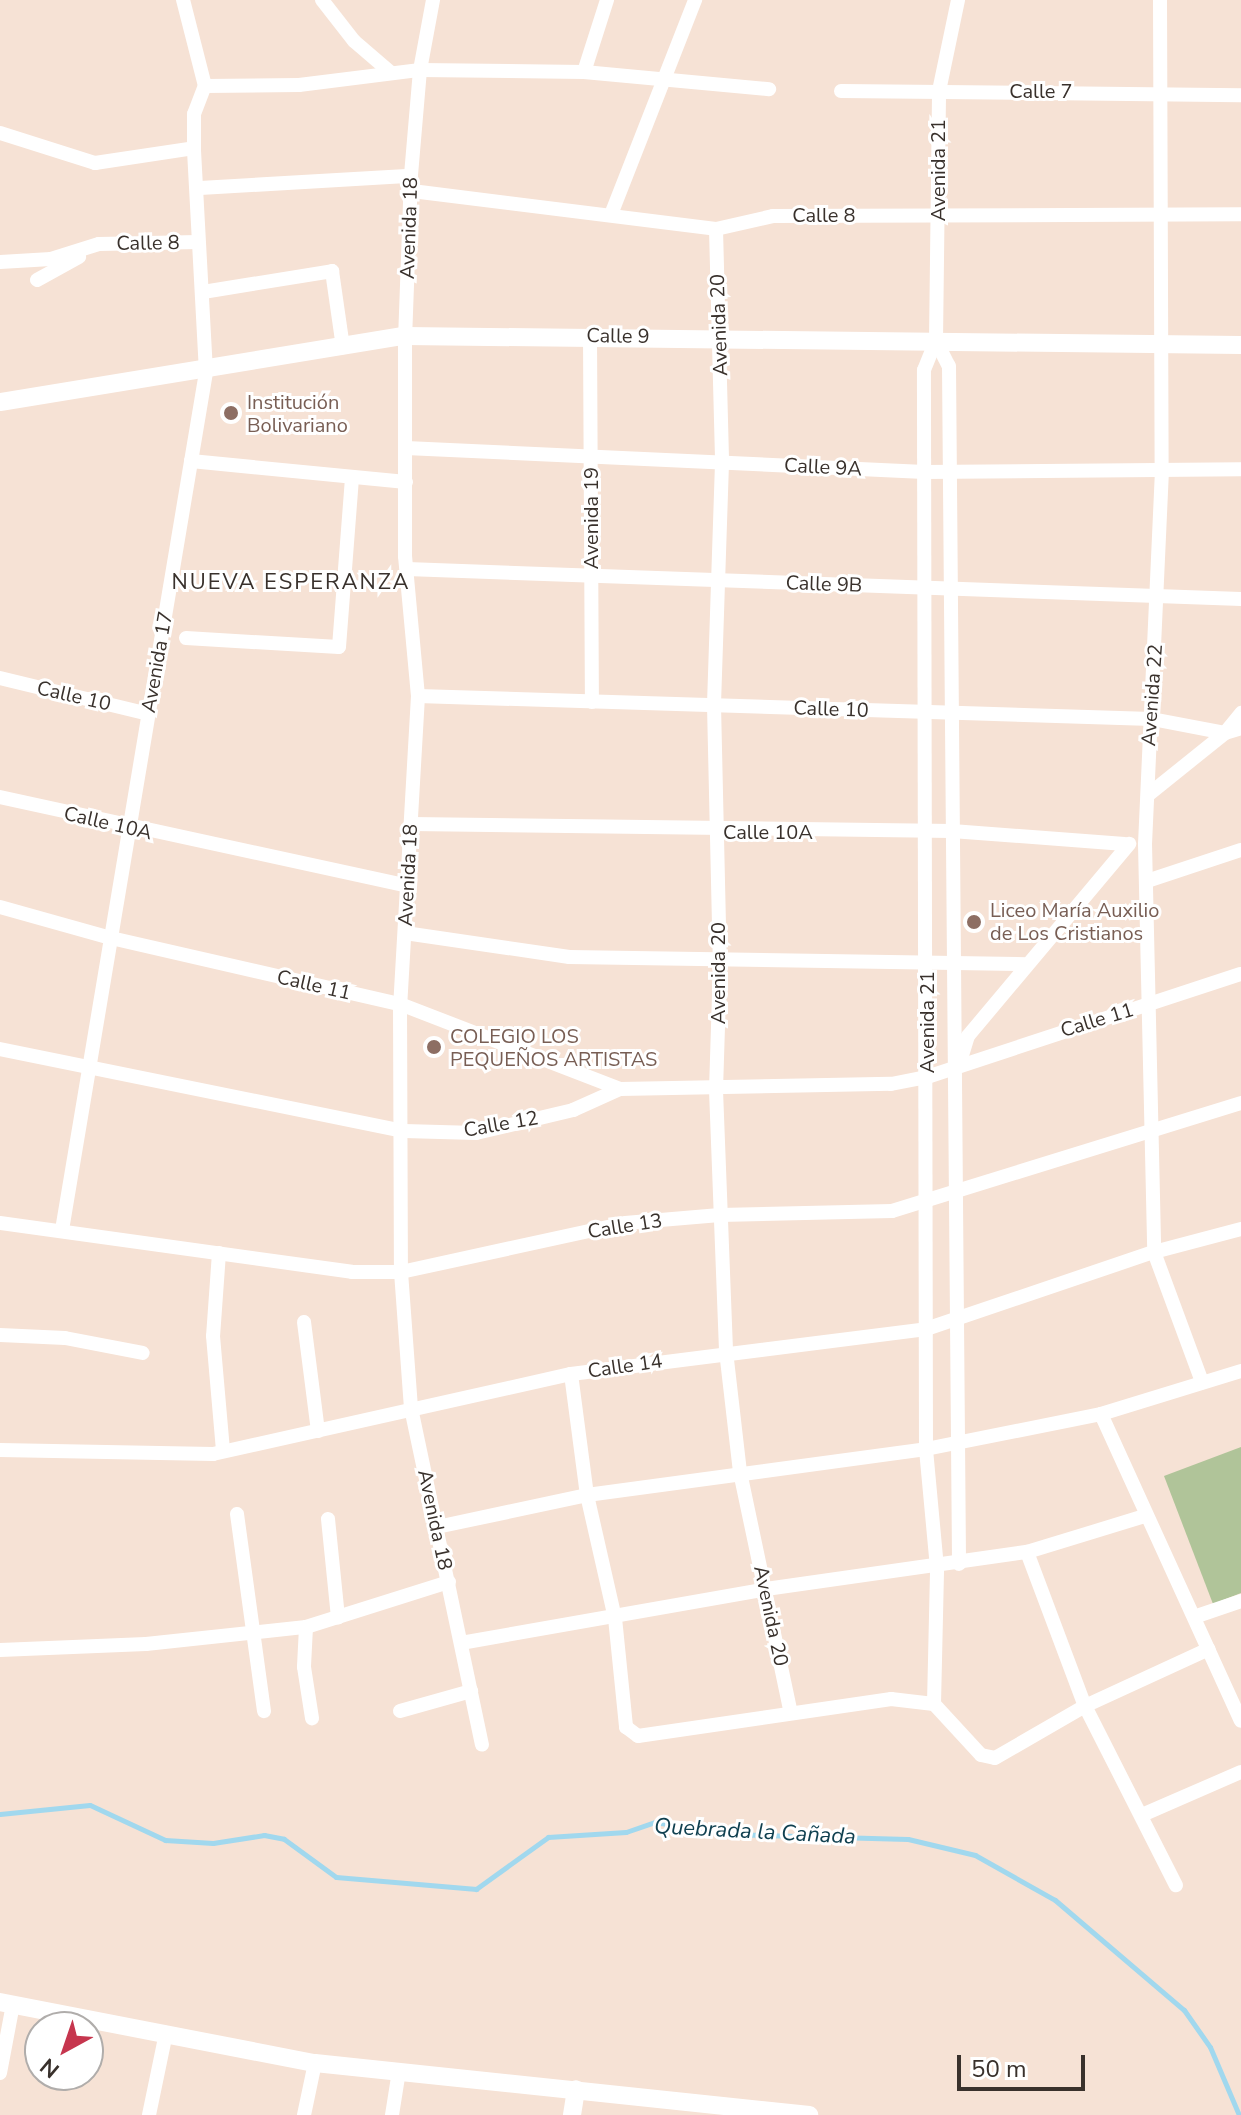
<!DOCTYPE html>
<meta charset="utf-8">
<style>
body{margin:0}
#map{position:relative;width:1241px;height:2115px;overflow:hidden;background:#f6e2d5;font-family:"Nunito Sans",sans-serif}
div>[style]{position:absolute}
.green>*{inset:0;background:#b0c499}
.stream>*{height:5px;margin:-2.5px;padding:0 2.5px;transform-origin:2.5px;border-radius:2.5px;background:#a1d8ee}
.street>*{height:14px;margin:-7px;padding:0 7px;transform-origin:7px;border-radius:7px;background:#fff}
.secondary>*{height:18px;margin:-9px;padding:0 9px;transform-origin:9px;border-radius:9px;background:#fff}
.dots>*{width:22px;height:22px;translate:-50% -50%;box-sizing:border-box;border:4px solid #fff;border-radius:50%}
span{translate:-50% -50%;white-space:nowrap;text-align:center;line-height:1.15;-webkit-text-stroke:6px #fff;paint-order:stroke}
.street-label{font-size:20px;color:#39312c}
.education-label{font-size:20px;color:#785e54}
.left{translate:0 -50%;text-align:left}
.neighbourhood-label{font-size:22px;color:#39312c;letter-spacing:2px}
.water-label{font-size:22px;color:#104050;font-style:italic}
.north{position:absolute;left:24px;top:2011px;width:80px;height:80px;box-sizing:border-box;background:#fff;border:2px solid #b0adab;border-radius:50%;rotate:220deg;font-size:22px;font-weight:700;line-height:32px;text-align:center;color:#39312c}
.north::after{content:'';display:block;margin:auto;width:28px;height:36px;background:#c6364e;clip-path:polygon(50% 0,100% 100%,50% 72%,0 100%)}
.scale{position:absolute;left:957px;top:2055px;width:128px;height:36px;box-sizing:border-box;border:4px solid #39312c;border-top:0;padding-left:10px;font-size:24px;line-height:28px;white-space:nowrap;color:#39312c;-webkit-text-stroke:6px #fff;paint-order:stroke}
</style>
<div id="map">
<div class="green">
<i style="clip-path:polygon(1241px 1447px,1241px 1593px,1213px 1604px,1164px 1476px)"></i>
</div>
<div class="stream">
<i style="left:0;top:1814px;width:90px;rotate:-5.7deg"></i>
<i style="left:90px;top:1805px;width:83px;rotate:25deg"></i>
<i style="left:165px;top:1840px;width:48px;rotate:3.6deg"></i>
<i style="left:213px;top:1843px;width:52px;rotate:-8.9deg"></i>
<i style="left:264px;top:1835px;width:20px;rotate:11deg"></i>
<i style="left:284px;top:1839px;width:64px;rotate:36.2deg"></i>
<i style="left:336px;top:1877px;width:141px;rotate:4.9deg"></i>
<i style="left:476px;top:1889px;width:89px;rotate:-35.8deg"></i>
<i style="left:548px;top:1837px;width:78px;rotate:-3.7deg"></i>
<i style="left:626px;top:1832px;width:31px;rotate:-19deg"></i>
<i style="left:655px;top:1822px;width:73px;rotate:9.5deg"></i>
<i style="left:727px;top:1834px;width:181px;rotate:1.6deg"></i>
<i style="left:908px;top:1839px;width:69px;rotate:13.4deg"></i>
<i style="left:975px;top:1855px;width:92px;rotate:29.4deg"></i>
<i style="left:1055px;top:1900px;width:170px;rotate:40.5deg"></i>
<i style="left:1184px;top:2010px;width:45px;rotate:54.9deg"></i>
<i style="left:1210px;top:2047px;width:74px;rotate:66.9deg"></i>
</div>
<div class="street">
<i style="left:322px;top:0;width:52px;rotate:52deg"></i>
<i style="left:354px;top:41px;width:48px;rotate:40.7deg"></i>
<i style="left:433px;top:0;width:71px;rotate:100.5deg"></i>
<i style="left:420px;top:70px;width:106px;rotate:94.9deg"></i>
<i style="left:411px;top:176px;width:160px;rotate:92.1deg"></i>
<i style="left:405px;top:336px;width:220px;rotate:90deg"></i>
<i style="left:405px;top:556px;width:141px;rotate:84.7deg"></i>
<i style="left:418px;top:696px;width:309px;rotate:93.3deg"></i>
<i style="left:400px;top:1004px;width:268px;rotate:89.8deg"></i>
<i style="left:401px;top:1272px;width:136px;rotate:85.8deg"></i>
<i style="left:411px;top:1408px;width:344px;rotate:78.1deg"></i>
<i style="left:1160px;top:0;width:470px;rotate:89.8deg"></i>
<i style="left:1162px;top:470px;width:374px;rotate:92.6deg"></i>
<i style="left:1145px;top:844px;width:408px;rotate:88.7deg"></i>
<i style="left:1154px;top:1252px;width:139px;rotate:69.7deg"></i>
<i style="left:584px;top:72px;width:76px;rotate:-72.3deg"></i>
<i style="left:205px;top:86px;width:94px;rotate:-0.6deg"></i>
<i style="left:299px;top:85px;width:122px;rotate:-7.1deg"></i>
<i style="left:420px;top:70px;width:164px;rotate:0.7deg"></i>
<i style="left:584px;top:72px;width:186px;rotate:5.3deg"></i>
<i style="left:841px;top:91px;width:400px;rotate:0.6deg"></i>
<i style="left:0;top:133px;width:100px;rotate:17.5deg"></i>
<i style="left:95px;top:163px;width:100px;rotate:-8.6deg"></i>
<i style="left:200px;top:188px;width:211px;rotate:-3.3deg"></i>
<i style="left:412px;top:191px;width:306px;rotate:7.1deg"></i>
<i style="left:716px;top:229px;width:58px;rotate:-12.8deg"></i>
<i style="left:773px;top:216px;width:468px;rotate:-0.2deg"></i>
<i style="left:612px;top:212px;width:228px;rotate:-68.6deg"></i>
<i style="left:716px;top:229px;width:234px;rotate:88.5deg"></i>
<i style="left:722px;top:463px;width:242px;rotate:91.9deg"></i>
<i style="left:714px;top:705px;width:258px;rotate:88.7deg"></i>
<i style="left:720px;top:963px;width:127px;rotate:91.8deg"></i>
<i style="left:716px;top:1090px;width:261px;rotate:87.8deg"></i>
<i style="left:726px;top:1351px;width:122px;rotate:83.4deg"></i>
<i style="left:740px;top:1472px;width:243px;rotate:78.1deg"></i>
<i style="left:0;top:262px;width:51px;rotate:-3.4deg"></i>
<i style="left:51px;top:259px;width:50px;rotate:-17.4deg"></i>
<i style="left:99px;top:244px;width:99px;rotate:-1.2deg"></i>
<i style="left:37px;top:280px;width:48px;rotate:-28.7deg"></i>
<i style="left:203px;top:292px;width:131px;rotate:-9.2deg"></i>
<i style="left:332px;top:271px;width:77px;rotate:81.8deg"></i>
<i style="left:590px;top:335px;width:367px;rotate:89.7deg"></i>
<i style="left:936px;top:341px;width:28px;rotate:63deg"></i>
<i style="left:949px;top:366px;width:1198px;rotate:89.52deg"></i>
<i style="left:406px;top:448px;width:519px;rotate:2.65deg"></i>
<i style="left:924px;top:472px;width:317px;rotate:-0.5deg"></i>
<i style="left:191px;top:461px;width:216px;rotate:5.6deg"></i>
<i style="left:407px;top:569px;width:835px;rotate:2.06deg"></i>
<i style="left:186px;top:638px;width:153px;rotate:3.4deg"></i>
<i style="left:339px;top:647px;width:169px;rotate:-85.6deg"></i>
<i style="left:0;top:678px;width:153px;rotate:13.6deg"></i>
<i style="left:418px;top:696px;width:734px;rotate:1.79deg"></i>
<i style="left:1152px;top:719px;width:74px;rotate:10.9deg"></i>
<i style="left:1225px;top:733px;width:17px;rotate:-17deg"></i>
<i style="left:1148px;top:795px;width:99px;rotate:-38.8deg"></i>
<i style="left:1225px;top:733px;width:26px;rotate:-51deg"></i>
<i style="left:0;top:797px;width:414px;rotate:12.3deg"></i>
<i style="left:411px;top:824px;width:541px;rotate:0.74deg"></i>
<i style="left:952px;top:831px;width:173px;rotate:4.3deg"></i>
<i style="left:1147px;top:881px;width:99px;rotate:-18.3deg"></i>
<i style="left:0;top:907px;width:115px;rotate:15.6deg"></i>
<i style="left:111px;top:938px;width:296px;rotate:12.9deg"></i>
<i style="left:400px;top:1004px;width:236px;rotate:21.1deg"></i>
<i style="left:405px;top:933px;width:166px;rotate:8.3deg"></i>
<i style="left:569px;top:957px;width:457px;rotate:0.9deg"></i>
<i style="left:0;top:1049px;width:412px;rotate:11.5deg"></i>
<i style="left:404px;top:1131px;width:72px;rotate:1.6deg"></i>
<i style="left:476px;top:1133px;width:100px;rotate:-13.3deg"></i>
<i style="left:573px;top:1110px;width:51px;rotate:-24.1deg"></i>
<i style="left:620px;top:1089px;width:271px;rotate:-1.1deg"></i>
<i style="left:891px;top:1084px;width:37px;rotate:-11deg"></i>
<i style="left:927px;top:1077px;width:330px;rotate:-18.2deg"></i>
<i style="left:960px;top:1062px;width:27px;rotate:-73deg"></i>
<i style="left:968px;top:1036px;width:251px;rotate:-50deg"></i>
<i style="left:0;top:1223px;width:355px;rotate:7.9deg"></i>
<i style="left:352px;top:1272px;width:49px"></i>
<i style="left:401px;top:1272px;width:229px;rotate:-12.3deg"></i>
<i style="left:625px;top:1223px;width:95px;rotate:-4.8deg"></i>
<i style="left:720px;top:1215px;width:172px;rotate:-1.3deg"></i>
<i style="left:892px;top:1211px;width:365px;rotate:-17.2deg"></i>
<i style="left:62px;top:1230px;width:870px;rotate:-80.47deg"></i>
<i style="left:206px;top:372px;width:224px;rotate:-93.1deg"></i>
<i style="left:194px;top:148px;width:34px;rotate:-90deg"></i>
<i style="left:194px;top:114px;width:30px;rotate:-69deg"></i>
<i style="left:205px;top:86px;width:89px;rotate:-104.3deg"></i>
<i style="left:219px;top:1253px;width:83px;rotate:94.1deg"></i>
<i style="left:213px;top:1336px;width:115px;rotate:85deg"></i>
<i style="left:304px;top:1322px;width:110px;rotate:82.7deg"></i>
<i style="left:0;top:1335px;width:65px;rotate:2.6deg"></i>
<i style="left:65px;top:1338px;width:79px;rotate:10.9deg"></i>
<i style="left:571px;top:1374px;width:122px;rotate:82.5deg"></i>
<i style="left:587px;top:1495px;width:126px;rotate:77.2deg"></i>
<i style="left:615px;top:1618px;width:110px;rotate:84.2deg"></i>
<i style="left:626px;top:1727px;width:15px;rotate:37deg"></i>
<i style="left:638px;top:1736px;width:256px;rotate:-8.3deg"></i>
<i style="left:891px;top:1699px;width:43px;rotate:6.6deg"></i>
<i style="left:934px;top:1704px;width:69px;rotate:47.3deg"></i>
<i style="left:981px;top:1755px;width:14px;rotate:12deg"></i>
<i style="left:995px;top:1758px;width:104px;rotate:-30deg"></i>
<i style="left:1085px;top:1706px;width:136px;rotate:-24.7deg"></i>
<i style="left:1101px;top:1414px;width:337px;rotate:65.5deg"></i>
<i style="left:0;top:1450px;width:213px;rotate:1.1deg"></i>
<i style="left:213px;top:1454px;width:367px;rotate:-12.6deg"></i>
<i style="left:571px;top:1374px;width:358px;rotate:-7.2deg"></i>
<i style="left:926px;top:1329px;width:241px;rotate:-18.7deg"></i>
<i style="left:1154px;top:1252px;width:90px;rotate:-14.8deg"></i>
<i style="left:237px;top:1514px;width:199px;rotate:82.2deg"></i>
<i style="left:328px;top:1519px;width:99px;rotate:84.2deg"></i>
<i style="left:437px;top:1527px;width:153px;rotate:-12deg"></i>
<i style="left:587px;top:1495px;width:342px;rotate:-7.7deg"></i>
<i style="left:926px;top:1449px;width:178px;rotate:-11.3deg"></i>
<i style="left:1101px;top:1414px;width:146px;rotate:-17.1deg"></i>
<i style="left:1027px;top:1552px;width:165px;rotate:69.4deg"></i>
<i style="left:1085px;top:1706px;width:201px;rotate:63.1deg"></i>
<i style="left:1194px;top:1617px;width:50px;rotate:-18.8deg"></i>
<i style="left:306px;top:1627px;width:40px;rotate:92.9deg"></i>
<i style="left:304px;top:1667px;width:52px;rotate:81.1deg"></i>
<i style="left:461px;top:1643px;width:310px;rotate:-10deg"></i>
<i style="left:766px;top:1589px;width:264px;rotate:-8.1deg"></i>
<i style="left:1027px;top:1552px;width:123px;rotate:-17deg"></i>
<i style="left:0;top:1650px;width:146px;rotate:-2.4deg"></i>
<i style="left:146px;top:1644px;width:161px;rotate:-6.1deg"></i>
<i style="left:306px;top:1627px;width:150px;rotate:-17.5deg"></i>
<i style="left:934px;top:1704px;width:136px;rotate:-88.7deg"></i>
<i style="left:937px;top:1568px;width:120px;rotate:-95.3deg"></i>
<i style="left:926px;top:1449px;width:1079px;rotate:-90.11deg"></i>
<i style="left:924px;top:370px;width:31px;rotate:-68deg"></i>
<i style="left:936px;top:341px;width:250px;rotate:-89.3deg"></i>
<i style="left:939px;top:91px;width:93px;rotate:-78.2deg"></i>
<i style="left:400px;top:1711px;width:74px;rotate:-15.7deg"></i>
<i style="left:1142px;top:1815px;width:108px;rotate:-23.5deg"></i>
<i style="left:0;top:2073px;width:70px;rotate:-79.3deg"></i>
<i style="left:149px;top:2115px;width:84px;rotate:-78.3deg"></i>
<i style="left:304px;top:2115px;width:53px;rotate:-78.1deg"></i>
<i style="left:392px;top:2115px;width:45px;rotate:-81deg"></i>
</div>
<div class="secondary">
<i style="left:0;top:402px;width:410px;rotate:-9.3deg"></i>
<i style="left:405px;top:336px;width:836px;rotate:0.62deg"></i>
<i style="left:0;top:2002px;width:321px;rotate:11deg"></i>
<i style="left:315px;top:2063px;width:497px;rotate:6deg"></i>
<i style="left:572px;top:2115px;width:26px;rotate:-81deg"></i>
</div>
<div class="dots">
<i style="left:231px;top:413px;background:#8d6e63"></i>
<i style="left:974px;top:922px;background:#8d6e63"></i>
<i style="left:434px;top:1047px;background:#8d6e63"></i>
</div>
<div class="street-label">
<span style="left:1041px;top:91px">Calle 7</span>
<span style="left:938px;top:170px;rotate:-90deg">Avenida 21</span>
<span style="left:824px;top:215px">Calle 8</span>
<span style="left:409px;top:228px;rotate:-88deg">Avenida 18</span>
<span style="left:148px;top:243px;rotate:-1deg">Calle 8</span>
<span style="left:719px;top:325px;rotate:-92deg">Avenida 20</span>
<span style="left:618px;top:336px;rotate:1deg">Calle 9</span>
<span style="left:823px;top:467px;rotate:3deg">Calle 9A</span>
<span style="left:591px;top:518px;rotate:-90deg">Avenida 19</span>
<span style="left:824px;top:584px;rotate:2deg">Calle 9B</span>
<span style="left:157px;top:662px;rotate:-80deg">Avenida 17</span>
<span style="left:1152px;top:695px;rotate:-86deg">Avenida 22</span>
<span style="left:74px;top:696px;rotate:13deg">Calle 10</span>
<span style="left:831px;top:709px;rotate:2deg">Calle 10</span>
<span style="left:108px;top:823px;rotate:13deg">Calle 10A</span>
<span style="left:768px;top:832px">Calle 10A</span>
<span style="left:408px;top:875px;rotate:-87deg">Avenida 18</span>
<span style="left:718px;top:973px;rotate:-90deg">Avenida 20</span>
<span style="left:314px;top:985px;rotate:13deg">Calle 11</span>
<span style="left:1097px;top:1020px;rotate:-17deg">Calle 11</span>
<span style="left:927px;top:1022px;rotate:-90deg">Avenida 21</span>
<span style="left:501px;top:1124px;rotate:-10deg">Calle 12</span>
<span style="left:625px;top:1226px;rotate:-9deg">Calle 13</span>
<span style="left:625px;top:1366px;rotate:-8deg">Calle 14</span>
<span style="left:435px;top:1520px;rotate:78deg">Avenida 18</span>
<span style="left:771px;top:1616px;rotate:78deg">Avenida 20</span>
</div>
<div class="education-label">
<span class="left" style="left:247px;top:414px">Institución<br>Bolivariano</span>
<span class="left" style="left:990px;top:922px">Liceo María Auxilio<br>de Los Cristianos</span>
<span class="left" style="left:450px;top:1048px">COLEGIO LOS<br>PEQUEÑOS ARTISTAS</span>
</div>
<div class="neighbourhood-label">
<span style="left:291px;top:583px">NUEVA ESPERANZA</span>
</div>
<div class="water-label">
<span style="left:755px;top:1832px;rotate:3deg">Quebrada la Cañada</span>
</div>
<div class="north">N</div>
<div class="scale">50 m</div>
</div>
